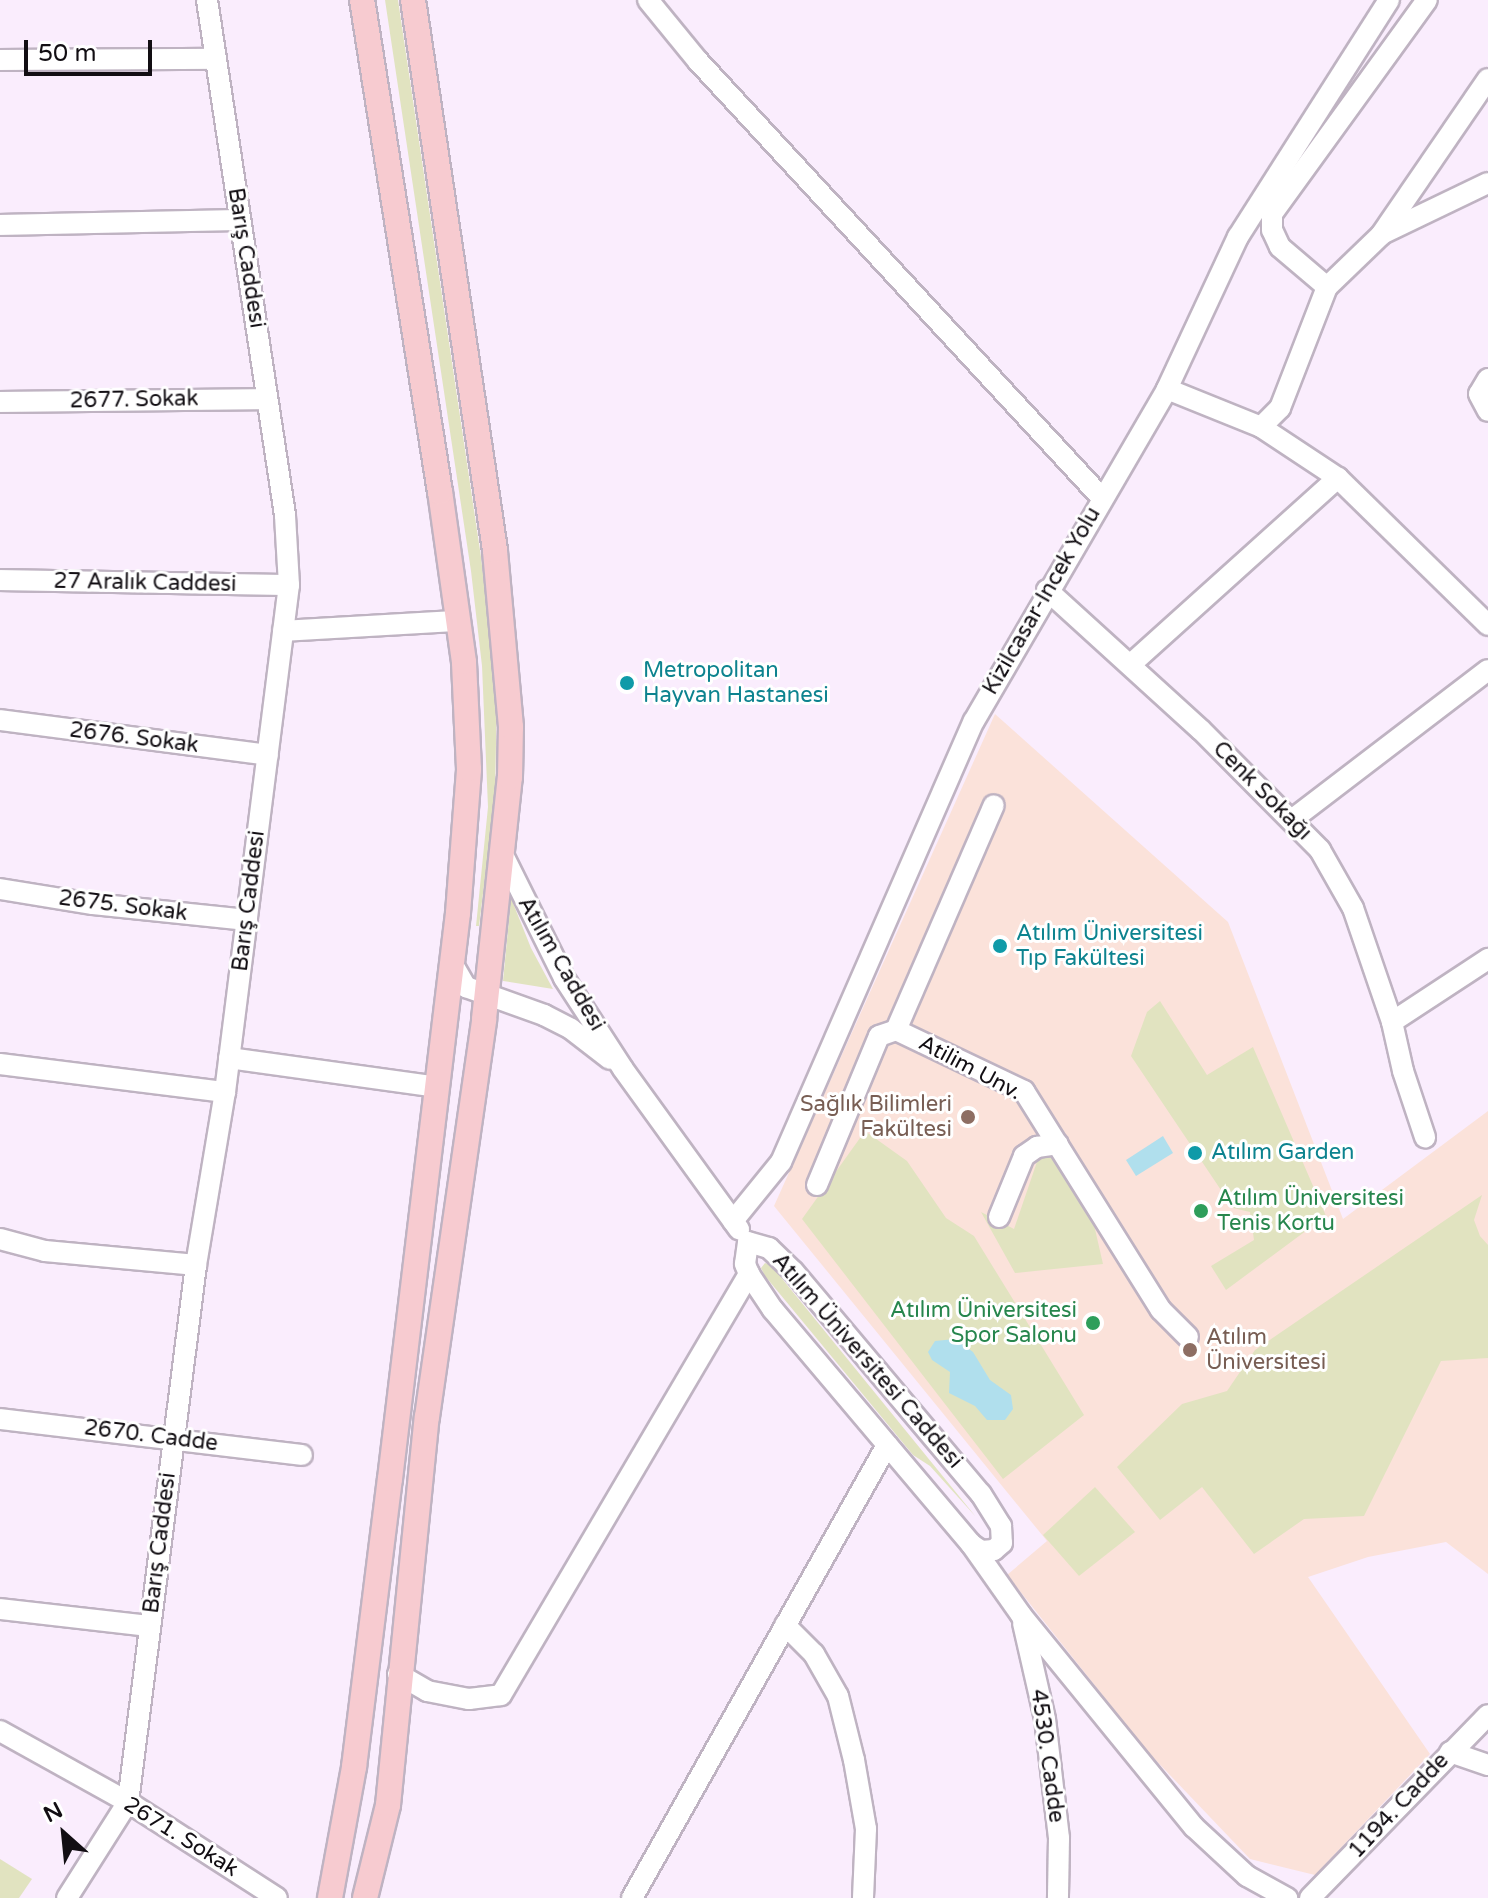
<!DOCTYPE html>
<meta charset="utf-8">
<style>
body{margin:0}
#map{position:relative;width:1488px;height:1898px;overflow:hidden;background:#faedfd;font-family:"Varela Round",sans-serif}
div>[style]{position:absolute}
.education>*{inset:0;background:#fbe2da}
.green>*{inset:0;background:#e1e3c0}
.water>*{inset:0;background:#b0dfed}
.roads{filter:drop-shadow(2px 0 #bfb3c2) drop-shadow(-2px 0 #bfb3c2) drop-shadow(0 2px #bfb3c2) drop-shadow(0 -2px #bfb3c2)}
.minor>*{height:20px;margin:-10px;padding:0 10px;transform-origin:10px;border-radius:10px;background:#fff}
.major>*{height:24px;margin:-12px;padding:0 12px;transform-origin:12px;border-radius:12px;background:#f7cbd0}
.dots>*{width:22px;height:22px;translate:-50% -50%;box-sizing:border-box;border:4px solid #fff;border-radius:50%}
span{translate:-50% -50%;white-space:nowrap;text-align:center;line-height:1.15;-webkit-text-stroke:6px #fff;paint-order:stroke}
.street-label{font-size:22px;color:#120e13}
.culture-label{font-size:22px;color:#0d838f}
.left{translate:0 -50%;text-align:left}
.education-label{font-size:22px;color:#785e54}
.right{translate:-100% -50%;text-align:right}
.leisure-label{font-size:22px;color:#27864d}
.north{position:absolute;left:24px;top:1794px;width:80px;height:80px;-webkit-text-stroke:6px #fff;paint-order:stroke;rotate:333deg;font-size:22px;font-weight:700;line-height:32px;text-align:center;color:#120e13}
.north::after{content:'';display:block;margin:auto;width:28px;height:36px;background:#120e13;clip-path:polygon(50% 0,100% 100%,50% 72%,0 100%)}
.scale{position:absolute;left:24px;top:40px;width:128px;height:36px;box-sizing:border-box;border:4px solid #120e13;border-top:0;padding-left:10px;font-size:24px;line-height:28px;white-space:nowrap;color:#120e13;-webkit-text-stroke:6px #fff;paint-order:stroke}
</style>
<div id="map">
<div class="education">
<i style="clip-path:polygon(995px 714px,1228px 922px,1343px 1219px,1488px 1111px,1488px 1574px,1446px 1542px,1368px 1557px,1308px 1577px,1430px 1754px,1315px 1875px,1250px 1859px,1147px 1751px,1007px 1575px,1047px 1541px,774px 1206px)"></i>
</div>
<div class="green">
<i style="clip-path:polygon(385px 0,398px 0,481px 557px,497px 691px,495px 796px,479px 926px,476px 926px,488px 807px,482px 666px,471px 571px)"></i>
<i style="clip-path:polygon(511px 898px,531px 948px,553px 989px,503px 981px)"></i>
<i style="clip-path:polygon(1160px 1001px,1207px 1075px,1253px 1047px,1326px 1216px,1226px 1290px,1211px 1266px,1254px 1240px,1250px 1212px,1233px 1208px,1131px 1056px,1147px 1012px)"></i>
<i style="clip-path:polygon(865px 1131px,907px 1161px,946px 1218px,974px 1236px,1084px 1415px,1003px 1479px,802px 1219px)"></i>
<i style="clip-path:polygon(1040px 1153px,1057px 1160px,1092px 1216px,1103px 1264px,1015px 1273px,981px 1212px,1014px 1229px)"></i>
<i style="clip-path:polygon(1482px 1195px,1474px 1220px,1480px 1236px,1488px 1245px,1488px 1358px,1441px 1361px,1364px 1516px,1304px 1519px,1254px 1554px,1202px 1487px,1160px 1520px,1117px 1467px,1182px 1404px,1227px 1391px,1255px 1350px)"></i>
<i style="clip-path:polygon(765px 1263px,771px 1265px,976px 1517px,930px 1466px,913px 1455px,765px 1276px,761px 1268px)"></i>
<i style="clip-path:polygon(1095px 1487px,1135px 1532px,1079px 1576px,1043px 1535px)"></i>
<i style="clip-path:polygon(0 1859px,32px 1879px,19px 1898px,0 1898px)"></i>
</div>
<div class="water">
<i style="clip-path:polygon(1163px 1136px,1173px 1153px,1136px 1176px,1126px 1160px)"></i>
<i style="clip-path:polygon(955px 1339px,973px 1352px,990px 1380px,1011px 1395px,1013px 1409px,1005px 1420px,987px 1420px,975px 1406px,949px 1393px,950px 1372px,932px 1360px,928px 1352px,935px 1341px)"></i>
</div>
<div class="roads">
<div class="minor">
<i style="left:648px;top:0;width:79px;rotate:50.7deg"></i>
<i style="left:698px;top:61px;width:595px;rotate:47.25deg"></i>
<i style="left:0;top:60px;width:216px;rotate:-0.3deg"></i>
<i style="left:0;top:225px;width:240px;rotate:-1.2deg"></i>
<i style="left:1384px;top:233px;width:115px;rotate:-25.7deg"></i>
<i style="left:1327px;top:287px;width:62px;rotate:-139.6deg"></i>
<i style="left:1280px;top:247px;width:19px;rotate:-115deg"></i>
<i style="left:1272px;top:230px;width:16px;rotate:-90deg"></i>
<i style="left:1272px;top:214px;width:264px;rotate:-54.1deg"></i>
<i style="left:1488px;top:379px;width:17px;rotate:121deg"></i>
<i style="left:1479px;top:394px;width:19px;rotate:62deg"></i>
<i style="left:1167px;top:389px;width:101px;rotate:22deg"></i>
<i style="left:1261px;top:427px;width:92px;rotate:33.5deg"></i>
<i style="left:1338px;top:478px;width:210px;rotate:44.4deg"></i>
<i style="left:0;top:402px;width:267px;rotate:-0.6deg"></i>
<i style="left:1261px;top:427px;width:27px;rotate:-45deg"></i>
<i style="left:1280px;top:408px;width:130px;rotate:-68.8deg"></i>
<i style="left:1327px;top:287px;width:75px;rotate:-43.9deg"></i>
<i style="left:1381px;top:235px;width:189px;rotate:-55.6deg"></i>
<i style="left:0;top:580px;width:289px;rotate:1deg"></i>
<i style="left:1047px;top:590px;width:208px;rotate:42.3deg"></i>
<i style="left:1201px;top:730px;width:169px;rotate:45.2deg"></i>
<i style="left:1320px;top:850px;width:67px;rotate:60.4deg"></i>
<i style="left:1353px;top:908px;width:120px;rotate:71.1deg"></i>
<i style="left:1392px;top:1022px;width:50px;rotate:77.3deg"></i>
<i style="left:1403px;top:1071px;width:70px;rotate:71.6deg"></i>
<i style="left:283px;top:631px;width:175px;rotate:-3.3deg"></i>
<i style="left:1130px;top:665px;width:280px;rotate:-42deg"></i>
<i style="left:0;top:720px;width:270px;rotate:7.4deg"></i>
<i style="left:1293px;top:819px;width:245px;rotate:-37.4deg"></i>
<i style="left:504px;top:857px;width:135px;rotate:63.6deg"></i>
<i style="left:564px;top:978px;width:108px;rotate:57deg"></i>
<i style="left:623px;top:1069px;width:198px;rotate:54.1deg"></i>
<i style="left:0;top:889px;width:94px;rotate:9.2deg"></i>
<i style="left:93px;top:904px;width:155px;rotate:5.9deg"></i>
<i style="left:452px;top:963px;width:28px;rotate:60deg"></i>
<i style="left:466px;top:987px;width:83px;rotate:19.7deg"></i>
<i style="left:544px;top:1015px;width:30px;rotate:27deg"></i>
<i style="left:571px;top:1029px;width:49px;rotate:37.6deg"></i>
<i style="left:1392px;top:1022px;width:115px;rotate:-33.3deg"></i>
<i style="left:896px;top:1030px;width:245px;rotate:-66.5deg"></i>
<i style="left:229px;top:1058px;width:211px;rotate:7.9deg"></i>
<i style="left:0;top:1064px;width:227px;rotate:7.1deg"></i>
<i style="left:817px;top:1185px;width:161px;rotate:-67.4deg"></i>
<i style="left:879px;top:1036px;width:18px;rotate:-19deg"></i>
<i style="left:896px;top:1030px;width:142px;rotate:25.5deg"></i>
<i style="left:1024px;top:1091px;width:258px;rotate:58deg"></i>
<i style="left:1161px;top:1310px;width:38px;rotate:45deg"></i>
<i style="left:999px;top:1217px;width:66px;rotate:-67.7deg"></i>
<i style="left:1024px;top:1156px;width:16px;rotate:-35deg"></i>
<i style="left:1037px;top:1147px;width:21px;rotate:-8deg"></i>
<i style="left:733px;top:1221px;width:76px;rotate:-50.9deg"></i>
<i style="left:781px;top:1162px;width:481px;rotate:-66.4deg"></i>
<i style="left:974px;top:721px;width:384px;rotate:-59.8deg"></i>
<i style="left:1167px;top:389px;width:168px;rotate:-65deg"></i>
<i style="left:1238px;top:237px;width:281px;rotate:-57.5deg"></i>
<i style="left:0;top:1239px;width:47px;rotate:14.9deg"></i>
<i style="left:45px;top:1251px;width:152px;rotate:5.3deg"></i>
<i style="left:748px;top:1242px;width:22px;rotate:16deg"></i>
<i style="left:769px;top:1248px;width:33px;rotate:44deg"></i>
<i style="left:793px;top:1271px;width:292px;rotate:49.9deg"></i>
<i style="left:981px;top:1494px;width:38px;rotate:58deg"></i>
<i style="left:1001px;top:1526px;width:17px;rotate:87deg"></i>
<i style="left:1002px;top:1543px;width:11px;rotate:139deg"></i>
<i style="left:994px;top:1550px;width:13px;rotate:176deg"></i>
<i style="left:981px;top:1551px;width:12px;rotate:-145deg"></i>
<i style="left:971px;top:1544px;width:307px;rotate:-130.2deg"></i>
<i style="left:773px;top:1310px;width:43px;rotate:-123.7deg"></i>
<i style="left:749px;top:1274px;width:11px;rotate:-112deg"></i>
<i style="left:745px;top:1264px;width:22px;rotate:-82deg"></i>
<i style="left:0;top:1419px;width:304px;rotate:6.8deg"></i>
<i style="left:971px;top:1544px;width:87px;rotate:54.8deg"></i>
<i style="left:1021px;top:1615px;width:274px;rotate:50.8deg"></i>
<i style="left:1194px;top:1827px;width:72px;rotate:42.8deg"></i>
<i style="left:1247px;top:1876px;width:46px;rotate:28.8deg"></i>
<i style="left:0;top:1609px;width:151px;rotate:6.5deg"></i>
<i style="left:1023px;top:1623px;width:98px;rotate:77.1deg"></i>
<i style="left:1045px;top:1719px;width:120px;rotate:83.3deg"></i>
<i style="left:1059px;top:1838px;width:60px;rotate:91deg"></i>
<i style="left:785px;top:1625px;width:41px;rotate:45deg"></i>
<i style="left:814px;top:1654px;width:48px;rotate:60.3deg"></i>
<i style="left:838px;top:1696px;width:66px;rotate:76deg"></i>
<i style="left:854px;top:1760px;width:70px;rotate:80.1deg"></i>
<i style="left:866px;top:1829px;width:69px;rotate:92.5deg"></i>
<i style="left:398px;top:1674px;width:34px;rotate:30deg"></i>
<i style="left:427px;top:1691px;width:43px;rotate:10.8deg"></i>
<i style="left:469px;top:1699px;width:32px;rotate:-7deg"></i>
<i style="left:501px;top:1695px;width:489px;rotate:-59.5deg"></i>
<i style="left:0;top:1731px;width:146px;rotate:29deg"></i>
<i style="left:128px;top:1802px;width:177px;rotate:32.8deg"></i>
<i style="left:1450px;top:1752px;width:40px;rotate:18.9deg"></i>
<i style="left:67px;top:1898px;width:114px;rotate:-57.6deg"></i>
<i style="left:128px;top:1802px;width:541px;rotate:-82.78deg"></i>
<i style="left:196px;top:1265px;width:175px;rotate:-80.5deg"></i>
<i style="left:225px;top:1092px;width:511px;rotate:-82.81deg"></i>
<i style="left:289px;top:585px;width:70px;rotate:-93.3deg"></i>
<i style="left:285px;top:515px;width:521px;rotate:-98.61deg"></i>
<i style="left:632px;top:1898px;width:520px;rotate:-60.62deg"></i>
<i style="left:1310px;top:1898px;width:255px;rotate:-45.8deg"></i>
</div>
<div class="major">
<i style="left:330px;top:1898px;width:133px;rotate:-79.6deg"></i>
<i style="left:354px;top:1767px;width:290px;rotate:-82.9deg"></i>
<i style="left:390px;top:1479px;width:570px;rotate:-83.15deg"></i>
<i style="left:458px;top:913px;width:144px;rotate:-85.6deg"></i>
<i style="left:469px;top:769px;width:107px;rotate:-92.7deg"></i>
<i style="left:464px;top:662px;width:172px;rotate:-98deg"></i>
<i style="left:440px;top:492px;width:498px;rotate:-99deg"></i>
<i style="left:365px;top:1898px;width:96px;rotate:-76.1deg"></i>
<i style="left:388px;top:1805px;width:390px;rotate:-84.3deg"></i>
<i style="left:427px;top:1417px;width:402px;rotate:-81.8deg"></i>
<i style="left:484px;top:1019px;width:243px;rotate:-83.9deg"></i>
<i style="left:510px;top:777px;width:50px;rotate:-88.9deg"></i>
<i style="left:511px;top:727px;width:178px;rotate:-95.2deg"></i>
<i style="left:495px;top:550px;width:556px;rotate:-98.48deg"></i>
</div>
</div>
<div class="dots">
<i style="left:627px;top:683px;background:#0f9aa8"></i>
<i style="left:1000px;top:946px;background:#0f9aa8"></i>
<i style="left:968px;top:1117px;background:#8d6e63"></i>
<i style="left:1195px;top:1153px;background:#0f9aa8"></i>
<i style="left:1201px;top:1211px;background:#2e9e5b"></i>
<i style="left:1093px;top:1323px;background:#2e9e5b"></i>
<i style="left:1190px;top:1350px;background:#8d6e63"></i>
</div>
<div class="street-label">
<span style="left:246px;top:258px;rotate:81deg">Barış Caddesi</span>
<span style="left:134px;top:400px;rotate:-1deg">2677. Sokak</span>
<span style="left:145px;top:583px;rotate:1deg">27 Aralık Caddesi</span>
<span style="left:1042px;top:601px;rotate:-60deg">Kizilcasar-Incek Yolu</span>
<span style="left:134px;top:738px;rotate:7deg">2676. Sokak</span>
<span style="left:1262px;top:791px;rotate:45deg">Cenk Sokağı</span>
<span style="left:249px;top:901px;rotate:-83deg">Barış Caddesi</span>
<span style="left:123px;top:906px;rotate:7deg">2675. Sokak</span>
<span style="left:561px;top:964px;rotate:60deg">Atılım Caddesi</span>
<span style="left:970px;top:1068px;rotate:28deg">Atilim Unv.</span>
<span style="left:867px;top:1361px;rotate:49deg">Atılım Üniversitesi Caddesi</span>
<span style="left:151px;top:1436px;rotate:7deg">2670. Cadde</span>
<span style="left:160px;top:1543px;rotate:-83deg">Barış Caddesi</span>
<span style="left:1047px;top:1756px;rotate:82deg">4530. Cadde</span>
<span style="left:1399px;top:1806px;rotate:-47deg">1194. Cadde</span>
<span style="left:181px;top:1837px;rotate:32deg">2671. Sokak</span>
</div>
<div class="culture-label">
<span class="left" style="left:643px;top:683px">Metropolitan<br>Hayvan Hastanesi</span>
<span class="left" style="left:1016px;top:946px">Atılım Üniversitesi<br>Tıp Fakültesi</span>
<span class="left" style="left:1211px;top:1153px">Atılım Garden</span>
</div>
<div class="education-label">
<span class="right" style="left:952px;top:1117px">Sağlık Bilimleri<br>Fakültesi</span>
<span class="left" style="left:1206px;top:1350px">Atılım<br>Üniversitesi</span>
</div>
<div class="leisure-label">
<span class="left" style="left:1217px;top:1211px">Atılım Üniversitesi<br>Tenis Kortu</span>
<span class="right" style="left:1077px;top:1323px">Atılım Üniversitesi<br>Spor Salonu</span>
</div>
<div class="north">N</div>
<div class="scale">50 m</div>
</div>
